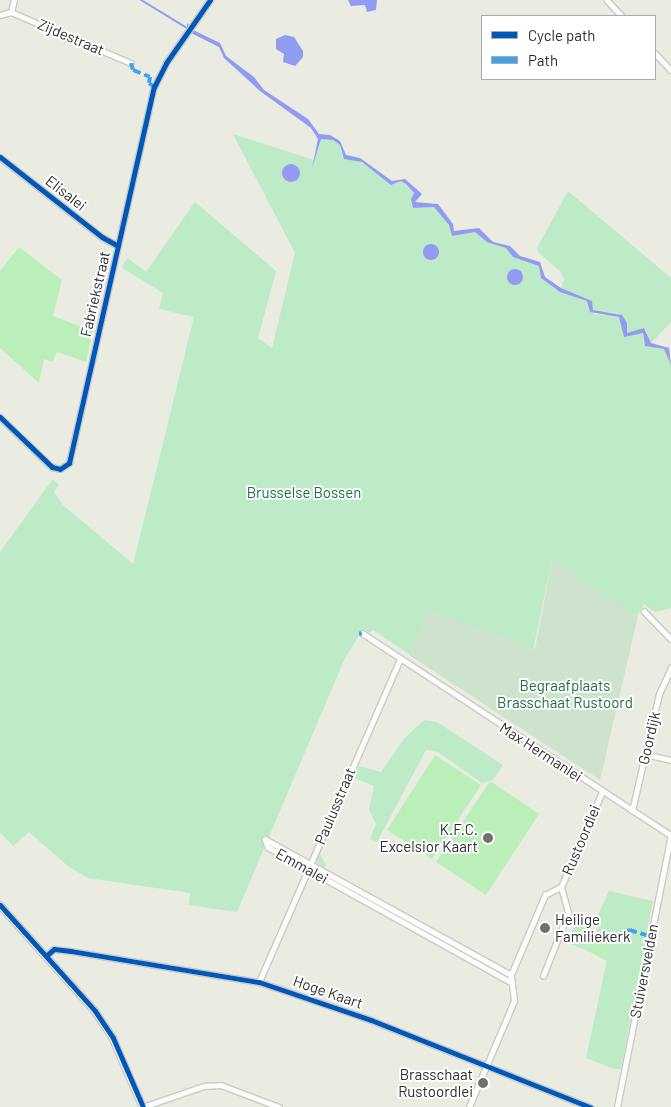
<!DOCTYPE html>
<style>
body{margin:0}
#map{position:relative;width:671px;height:1107px;overflow:hidden;background:#eaece2;font-family:Barlow,sans-serif}
div>[style]{position:absolute}
.green>*{inset:0;background:#bdeac7}
.cemetery>*{inset:0;background:#cde3cd}
.pitch>*{inset:0;background:#baefba}
.water>*{inset:0;background:#919bf1}
.round{border-radius:50%}
.stream>*{height:2px;margin:-1px;padding:0 1px;transform-origin:1px;border-radius:1px;background:#919bf1}
.roads{filter:drop-shadow(1px 0 #cac9c8) drop-shadow(-1px 0 #cac9c8) drop-shadow(0 1px #cac9c8) drop-shadow(0 -1px #cac9c8)}
.minor>*{height:4.5px;margin:-2.25px;padding:0 2.25px;transform-origin:2.25px;border-radius:2.25px;background:#fcfcfb}
.tertiary>*{height:5.5px;margin:-2.75px;padding:0 2.75px;transform-origin:2.75px;border-radius:2.75px;background:#fcfcfb}
.quiet>*{height:4px;margin-top:-2px;transform-origin:0;background:repeating-linear-gradient(90deg,#3ea3eb 0 8px,transparent 0 12px)}
.cycleway>*{height:5px;margin:-2.5px;padding:0 2.5px;transform-origin:2.5px;border-radius:2.5px;background:#0057b8}
.dots>*{width:14px;height:14px;translate:-50% -50%;box-sizing:border-box;border:2px solid #fff;border-radius:50%}
span{translate:-50% -50%;white-space:nowrap;text-align:center;line-height:1.15;-webkit-text-stroke:4px #fff;paint-order:stroke}
.street-label{font-size:15px;color:#2d2d2d}
.park-label{font-size:15px;color:#15723e}
.poi-label{font-size:15px;color:#2d2d2d}
.right{translate:-100% -50%;text-align:right}
.left{translate:0 -50%;text-align:left}
.legend{position:absolute;left:481px;top:15px;width:175px;height:65px;box-sizing:border-box;background:#fff;border:1px solid #ababab;margin:0;padding:6px 9px;list-style:none;font-size:15px;color:#2d2d2d}
.legend li{display:flex;align-items:center;gap:10px;height:25px}
.legend b{width:25px;border:1px solid #ababab}
</style>
<div id="map">
<div class="green">
<i style="clip-path:polygon(233px 134px,314px 160px,312px 168px,321px 139px,333px 140px,340px 145px,341px 153px,366px 165px,391px 185px,401px 181px,406px 184px,414px 194px,411px 199px,413px 208px,434px 207px,449px 225px,452px 236px,475px 232px,506px 248px,512px 256px,539px 266px,541px 278px,557px 290px,587px 301px,594px 314px,617px 316px,623px 323px,624px 337px,642px 332px,645px 346px,664px 349px,671px 365px,671px 608px,655px 612px,644px 604px,636px 617px,552px 560px,517px 726px,373px 630px,370px 633px,363px 629px,345px 658px,237px 912px,189px 905px,190px 893px,88px 878px,69px 867px,29px 832px,13px 846px,0 832px,0 552px,53px 479px,59px 485px,54px 492px,63px 505px,133px 564px,194px 317px,159px 309px,163px 293px,122px 268px,124px 263px,128px 258px,146px 272px,195px 202px,276px 271px,258px 338px,272px 348px,295px 253px)"></i>
<i style="clip-path:polygon(568px 191px,671px 278px,671px 322px,651px 343px,646px 330px,627px 333px,627px 323px,618px 313px,596px 311px,591px 307px,592px 301px,561px 288px,564px 279px,561px 272px,538px 252px,537px 248px)"></i>
<i style="clip-path:polygon(424px 720px,437px 722px,503px 765px,493px 780px,482px 783px,438px 752px,426px 750px,377px 842px,370px 839px,376px 824px,369px 810px,374px 786px,354px 778px,359px 766px,381px 772px,404px 739px)"></i>
<i style="clip-path:polygon(325px 838px,320px 854px,326px 865px,323px 870px,316px 860px)"></i>
<i style="clip-path:polygon(609px 891px,653px 901px,621px 1069px,614px 1069px,586px 1058px,611px 941px,596px 933px,598px 923px,595px 921px)"></i>
<i style="clip-path:polygon(382px 906px,430px 933px,431px 935px,381px 908px)"></i>
<i style="clip-path:polygon(572px 912px,594px 925px,586px 950px,567px 943px,577px 919px,571px 915px)"></i>
</div>
<div class="cemetery">
<i style="clip-path:polygon(552px 560px,638px 616px,600px 780px,409px 655px,429px 609px,535px 649px)"></i>
</div>
<div class="pitch">
<i style="clip-path:polygon(19px 247px,62px 280px,53px 316px,93px 331px,86px 362px,57px 352px,53px 362px,44px 359px,39px 383px,0 348px,0 271px)"></i>
<i style="clip-path:polygon(435px 755px,481px 785px,432px 859px,387px 830px)"></i>
<i style="clip-path:polygon(490px 781px,539px 814px,486px 895px,436px 862px)"></i>
<i style="clip-path:polygon(578px 920px,592px 927px,583px 948px,569px 941px)"></i>
<i style="clip-path:polygon(594px 932px,611px 940px,607px 961px,586px 950px)"></i>
</div>
<div class="water">
<i style="clip-path:polygon(348px 0,377px 0,376px 10px,367px 12px,365px 5px,351px 6px)"></i>
<i style="clip-path:polygon(187px 23px,193px 30px,220px 43px,226px 56px,254px 77px,264px 90px,308px 119px,319px 134px,330px 135px,340px 141px,346px 155px,360px 158px,392px 181px,405px 179px,422px 194px,415px 202px,438px 204px,453px 224px,454px 231px,479px 228px,493px 242px,510px 246px,520px 256px,540px 262px,545px 277px,561px 288px,592px 301px,593px 310px,622px 315px,627px 323px,627px 333px,644px 328px,651px 343px,669px 348px,671px 365px,664px 349px,645px 346px,643px 333px,624px 337px,619px 317px,590px 312px,587px 301px,560px 292px,541px 278px,539px 266px,513px 257px,506px 248px,487px 242px,475px 232px,452px 236px,449px 225px,434px 207px,413px 208px,411px 199px,414px 193px,406px 184px,401px 181px,391px 185px,362px 162px,344px 159px,340px 145px,333px 140px,321px 139px,312px 168px,318px 139px,311px 128px,260px 91px,224px 58px,219px 47px,193px 34px,187px 29px)"></i>
<i style="clip-path:polygon(285px 35px,294px 37px,303px 51px,303px 57px,295px 66px,283px 62px,284px 54px,276px 49px,276px 39px)"></i>
<i class="round" style="left:282px;top:164px;width:18px;height:18px"></i>
<i class="round" style="left:423px;top:244px;width:16px;height:16px"></i>
<i class="round" style="left:507px;top:269px;width:16px;height:16px"></i>
</div>
<div class="stream">
<i style="left:141px;top:0;width:54px;rotate:31.3deg"></i>
</div>
<div class="roads">
<div class="minor">
<i style="left:607px;top:0;width:22px;rotate:47deg"></i>
<i style="left:11px;top:12px;width:130px;rotate:23deg"></i>
<i style="left:11px;top:12px;width:12px;rotate:-76deg"></i>
<i style="left:0;top:15px;width:11px;rotate:-15deg"></i>
<i style="left:655px;top:53px;width:23px;rotate:47deg"></i>
<i style="left:0;top:157px;width:130px;rotate:38.1deg"></i>
<i style="left:102px;top:237px;width:18px;rotate:29deg"></i>
<i style="left:0;top:417px;width:72px;rotate:43.9deg"></i>
<i style="left:52px;top:467px;width:8px;rotate:14deg"></i>
<i style="left:60px;top:469px;width:11px;rotate:-34deg"></i>
<i style="left:69px;top:463px;width:385px;rotate:-77.3deg"></i>
<i style="left:154px;top:87px;width:27px;rotate:-63deg"></i>
<i style="left:166px;top:63px;width:77px;rotate:-55.1deg"></i>
<i style="left:644px;top:611px;width:39px;rotate:46deg"></i>
<i style="left:362px;top:633px;width:369px;rotate:33.2deg"></i>
<i style="left:645px;top:754px;width:27px;rotate:13deg"></i>
<i style="left:632px;top:811px;width:120px;rotate:-77deg"></i>
<i style="left:659px;top:694px;width:29px;rotate:-65deg"></i>
<i style="left:265px;top:839px;width:9px;rotate:69deg"></i>
<i style="left:268px;top:847px;width:279px;rotate:29.1deg"></i>
<i style="left:265px;top:839px;width:281px;rotate:28.9deg"></i>
<i style="left:47px;top:955px;width:9px;rotate:-41deg"></i>
<i style="left:54px;top:949px;width:17px;rotate:7deg"></i>
<i style="left:71px;top:951px;width:191px;rotate:9.4deg"></i>
<i style="left:259px;top:982px;width:118px;rotate:18.7deg"></i>
<i style="left:371px;top:1020px;width:236px;rotate:21.7deg"></i>
<i style="left:543px;top:976px;width:68px;rotate:-68.4deg"></i>
<i style="left:568px;top:913px;width:27px;rotate:-105deg"></i>
<i style="left:561px;top:887px;width:103px;rotate:-66.7deg"></i>
<i style="left:259px;top:982px;width:352px;rotate:-66.4deg"></i>
<i style="left:143px;top:1107px;width:65px;rotate:-19deg"></i>
<i style="left:204px;top:1086px;width:17px;rotate:-3deg"></i>
<i style="left:221px;top:1085px;width:62px;rotate:20.8deg"></i>
<i style="left:469px;top:1107px;width:115px;rotate:-67deg"></i>
<i style="left:514px;top:1001px;width:26px;rotate:-97deg"></i>
<i style="left:511px;top:975px;width:87px;rotate:-67deg"></i>
<i style="left:545px;top:895px;width:18px;rotate:-27deg"></i>
<i style="left:617px;top:1107px;width:278px;rotate:-78.8deg"></i>
</div>
<div class="tertiary">
<i style="left:0;top:905px;width:142px;rotate:48.1deg"></i>
<i style="left:95px;top:1011px;width:32px;rotate:56deg"></i>
<i style="left:113px;top:1038px;width:75px;rotate:66.5deg"></i>
</div>
</div>
<div class="quiet">
<i style="left:131px;top:63px;width:7px;rotate:74deg"></i>
<i style="left:133px;top:70px;width:18px;rotate:22deg"></i>
<i style="left:150px;top:77px;width:6px;rotate:99deg"></i>
<i style="left:149px;top:83px;width:5px;rotate:37deg"></i>
<i style="left:359px;top:634px;width:3px;rotate:-18deg"></i>
<i style="left:617px;top:937px;width:14px;rotate:-30deg"></i>
<i style="left:629px;top:930px;width:22px;rotate:16deg"></i>
</div>
<div class="cycleway">
<i style="left:0;top:157px;width:130px;rotate:38.1deg"></i>
<i style="left:102px;top:237px;width:18px;rotate:29deg"></i>
<i style="left:0;top:417px;width:72px;rotate:43.9deg"></i>
<i style="left:52px;top:467px;width:8px;rotate:14deg"></i>
<i style="left:60px;top:469px;width:11px;rotate:-34deg"></i>
<i style="left:69px;top:463px;width:385px;rotate:-77.3deg"></i>
<i style="left:154px;top:87px;width:27px;rotate:-63deg"></i>
<i style="left:166px;top:63px;width:77px;rotate:-55.1deg"></i>
<i style="left:0;top:905px;width:142px;rotate:48.1deg"></i>
<i style="left:95px;top:1011px;width:32px;rotate:56deg"></i>
<i style="left:113px;top:1038px;width:75px;rotate:66.5deg"></i>
<i style="left:47px;top:955px;width:9px;rotate:-41deg"></i>
<i style="left:54px;top:949px;width:17px;rotate:7deg"></i>
<i style="left:71px;top:951px;width:191px;rotate:9.4deg"></i>
<i style="left:259px;top:982px;width:118px;rotate:18.7deg"></i>
<i style="left:371px;top:1020px;width:236px;rotate:21.7deg"></i>
</div>
<div class="dots">
<i style="left:488px;top:838px;background:#6f706c"></i>
<i style="left:545px;top:928px;background:#6f706c"></i>
<i style="left:483px;top:1083px;background:#6f706c"></i>
</div>
<div class="street-label">
<span style="left:71px;top:37px;rotate:23deg">Zijdestraat</span>
<span style="left:66px;top:193px;rotate:38deg">Elisalei</span>
<span style="left:95px;top:294px;rotate:-77deg">Fabriekstraat</span>
<span style="left:649px;top:738px;rotate:-77deg">Goordijk</span>
<span style="left:541px;top:752px;rotate:33deg">Max Hermanlei</span>
<span style="left:335px;top:806px;rotate:-67deg">Paulusstraat</span>
<span style="left:581px;top:840px;rotate:-67deg">Rustoordlei</span>
<span style="left:302px;top:866px;rotate:29deg">Emmalei</span>
<span style="left:644px;top:971px;rotate:-79deg">Stuiversvelden</span>
<span style="left:328px;top:992px;rotate:19deg">Hoge Kaart</span>
</div>
<div class="park-label">
<span style="left:304px;top:493px">Brusselse Bossen</span>
<span style="left:565px;top:694px">Begraafplaats<br>Brasschaat Rustoord</span>
</div>
<div class="poi-label">
<span class="right" style="left:478px;top:838px">K.F.C.<br>Excelsior Kaart</span>
<span class="left" style="left:555px;top:928px">Heilige<br>Familiekerk</span>
<span class="right" style="left:473px;top:1083px">Brasschaat<br>Rustoordlei</span>
</div>
<ul class="legend">
<li><b style="height:6px;background:#0057b8"></b>Cycle path</li>
<li><b style="height:6px;background:#3ea3eb"></b>Path</li>
</ul>
</div>
